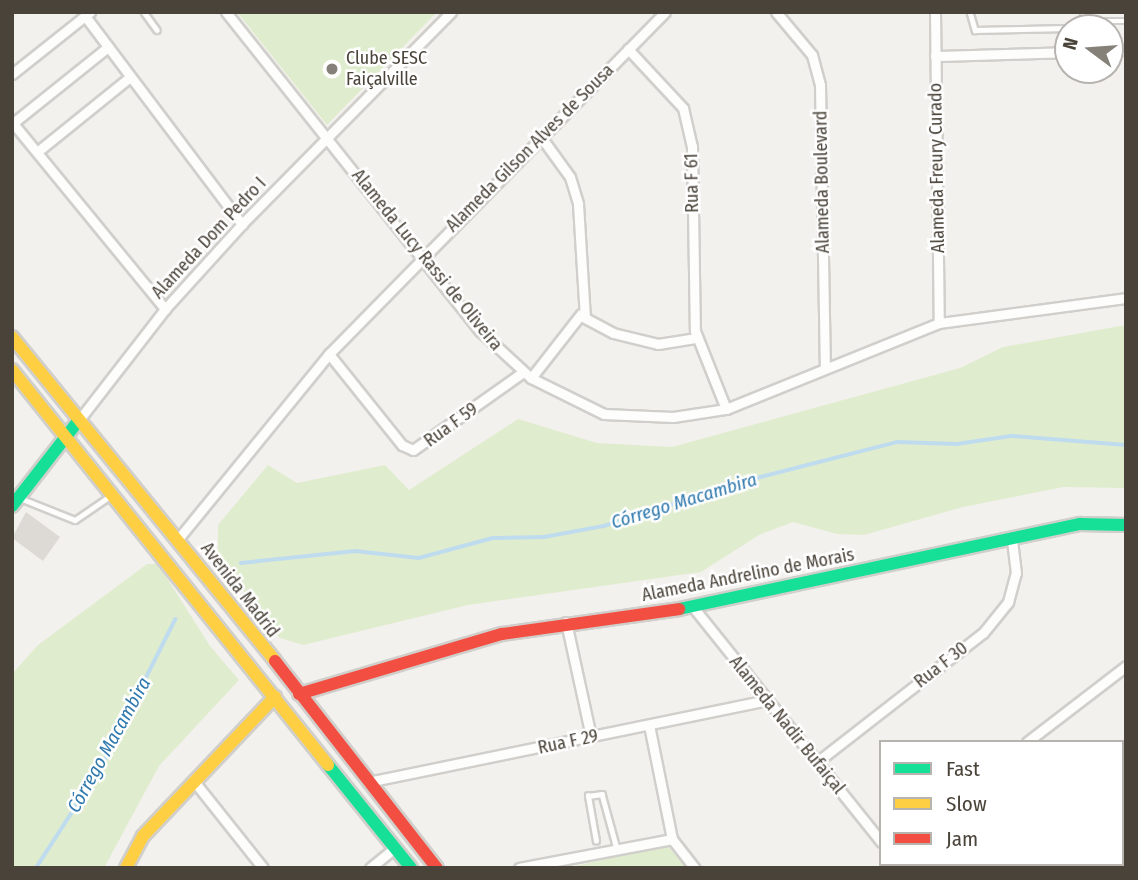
<!DOCTYPE html>
<meta charset="utf-8">
<style>
body{margin:0}
#map{position:relative;width:1138px;height:880px;overflow:hidden;background:#f3f1ed;font-family:"Fira Sans Condensed",sans-serif}
div>[style]{position:absolute}
.green>*{inset:0;background:#e0ecce}
.stream>*{height:3.5px;margin:-1.75px;padding:0 1.75px;transform-origin:1.75px;border-radius:1.75px;background:#bfdcef}
.building>*{inset:0;background:#dddad6}
.roads{filter:drop-shadow(2px 0 #d1cfcb) drop-shadow(-2px 0 #d1cfcb) drop-shadow(0 2px #d1cfcb) drop-shadow(0 -2px #d1cfcb)}
.lane>*{height:4.5px;margin:-2.25px;padding:0 2.25px;transform-origin:2.25px;border-radius:2.25px;background:#fdfdfc}
.street>*{height:9px;margin:-4.5px;padding:0 4.5px;transform-origin:4.5px;border-radius:4.5px;background:#fdfdfc}
.fast>*{height:12px;margin:-6px;padding:0 6px;transform-origin:6px;border-radius:6px;background:#16e098}
.slow>*{height:12px;margin:-6px;padding:0 6px;transform-origin:6px;border-radius:6px;background:#ffcf43}
.jam>*{height:12px;margin:-6px;padding:0 6px;transform-origin:6px;border-radius:6px;background:#f24e42}
.dots>*{width:19px;height:19px;translate:-50% -50%;box-sizing:border-box;border:4px solid #fff;border-radius:50%}
span{translate:-50% -50%;white-space:nowrap;text-align:center;line-height:1.15;-webkit-text-stroke:5px #fff;paint-order:stroke}
.poi-label{font-size:18px;color:#4a4339}
.left{translate:0 -50%;text-align:left}
.street-label{font-size:18px;color:#4a4339}
.water-label{font-size:19px;color:#3079ae;font-style:italic}
.frame{position:absolute;inset:0;border:14px solid #4a4339;pointer-events:none}
.legend{position:absolute;left:879px;top:740px;width:245px;height:126px;box-sizing:border-box;background:#fff;border:2px solid #b7b4b0;margin:0;padding:9px 12px;list-style:none;font-size:21px;color:#4a4339}
.legend li{display:flex;align-items:center;gap:14px;height:35px}
.legend b{width:35px;border:2px solid #b7b4b0}
.north{position:absolute;left:1054px;top:14px;width:70px;height:70px;box-sizing:border-box;background:#fff;border:2px solid #b7b4b0;border-radius:50%;rotate:286deg;font-size:19px;font-weight:700;line-height:28px;text-align:center;color:#4a4339}
.north::after{content:'';display:block;margin:auto;width:24px;height:32px;background:#858078;clip-path:polygon(50% 0,100% 100%,50% 72%,0 100%)}
</style>
<div id="map">
<div class="green">
<i style="clip-path:polygon(237px 12px,437px 12px,327px 125px)"></i>
<i style="clip-path:polygon(1126px 325px,1126px 488px,1063px 487px,963px 507px,864px 535px,837px 534px,793px 522px,759px 535px,701px 572px,468px 605px,303px 645px,280px 638px,262px 619px,218px 553px,218px 525px,268px 465px,297px 483px,385px 465px,409px 490px,518px 419px,597px 443px,672px 447px,960px 368px,1003px 347px)"></i>
<i style="clip-path:polygon(147px 564px,158px 564px,210px 646px,239px 680px,159px 766px,104px 868px,12px 868px,12px 674px,38px 645px)"></i>
<i style="clip-path:polygon(667px 845px,686px 868px,567px 868px)"></i>
</div>
<div class="stream">
<i style="left:241px;top:563px;width:115px;rotate:-6deg"></i>
<i style="left:355px;top:551px;width:64px;rotate:6.2deg"></i>
<i style="left:419px;top:558px;width:77px;rotate:-15.1deg"></i>
<i style="left:493px;top:538px;width:51px;rotate:-1.1deg"></i>
<i style="left:544px;top:537px;width:61px;rotate:-10.4deg"></i>
<i style="left:604px;top:526px;width:152px;rotate:-17.6deg"></i>
<i style="left:749px;top:480px;width:153px;rotate:-14.4deg"></i>
<i style="left:897px;top:442px;width:60px;rotate:1.9deg"></i>
<i style="left:957px;top:444px;width:56px;rotate:-8.3deg"></i>
<i style="left:1012px;top:436px;width:114px;rotate:4.5deg"></i>
<i style="left:36px;top:868px;width:120px;rotate:-57.2deg"></i>
<i style="left:101px;top:767px;width:165px;rotate:-63.3deg"></i>
</div>
<div class="building">
<i style="clip-path:polygon(26px 512px,60px 537px,43px 561px,12px 538px)"></i>
</div>
<div class="roads">
<div class="lane">
<i style="left:144px;top:12px;width:22px;rotate:54deg"></i>
<i style="left:970px;top:12px;width:19px;rotate:74deg"></i>
<i style="left:975px;top:30px;width:93px;rotate:-1.2deg"></i>
<i style="left:1095px;top:21px;width:31px"></i>
<i style="left:1071px;top:28px;width:9px;rotate:-6deg"></i>
<i style="left:1080px;top:27px;width:16px;rotate:-75deg"></i>
<i style="left:20px;top:498px;width:59px;rotate:21.8deg"></i>
<i style="left:75px;top:520px;width:42px;rotate:-34.4deg"></i>
<i style="left:596px;top:841px;width:46px;rotate:-100.1deg"></i>
<i style="left:588px;top:796px;width:14px;rotate:-8deg"></i>
<i style="left:602px;top:794px;width:57px;rotate:74.7deg"></i>
</div>
<div class="street">
<i style="left:226px;top:12px;width:408px;rotate:51.5deg"></i>
<i style="left:480px;top:331px;width:69px;rotate:42.7deg"></i>
<i style="left:531px;top:378px;width:81px;rotate:26.3deg"></i>
<i style="left:604px;top:414px;width:69px;rotate:2.5deg"></i>
<i style="left:673px;top:417px;width:54px;rotate:-8.6deg"></i>
<i style="left:726px;top:409px;width:230px;rotate:-22deg"></i>
<i style="left:939px;top:323px;width:189px;rotate:-7.6deg"></i>
<i style="left:776px;top:12px;width:56px;rotate:50.1deg"></i>
<i style="left:812px;top:55px;width:31px;rotate:75deg"></i>
<i style="left:820px;top:85px;width:280px;rotate:89deg"></i>
<i style="left:935px;top:12px;width:311px;rotate:89.3deg"></i>
<i style="left:85px;top:16px;width:261px;rotate:53deg"></i>
<i style="left:628px;top:49px;width:81px;rotate:47deg"></i>
<i style="left:683px;top:108px;width:39px;rotate:77deg"></i>
<i style="left:692px;top:146px;width:185px;rotate:89.1deg"></i>
<i style="left:695px;top:331px;width:84px;rotate:68.3deg"></i>
<i style="left:1110px;top:51px;width:16px;rotate:-4deg"></i>
<i style="left:935px;top:56px;width:133px;rotate:-1.7deg"></i>
<i style="left:12px;top:74px;width:100px;rotate:-38.5deg"></i>
<i style="left:12px;top:122px;width:242px;rotate:50.7deg"></i>
<i style="left:13px;top:123px;width:122px;rotate:-38.7deg"></i>
<i style="left:541px;top:137px;width:49px;rotate:54.1deg"></i>
<i style="left:570px;top:177px;width:28px;rotate:73deg"></i>
<i style="left:578px;top:204px;width:114px;rotate:86.5deg"></i>
<i style="left:585px;top:318px;width:32px;rotate:28deg"></i>
<i style="left:613px;top:333px;width:46px;rotate:13.7deg"></i>
<i style="left:658px;top:344px;width:39px;rotate:-9deg"></i>
<i style="left:37px;top:152px;width:119px;rotate:-38.9deg"></i>
<i style="left:329px;top:354px;width:117px;rotate:51.3deg"></i>
<i style="left:402px;top:445px;width:12px;rotate:24deg"></i>
<i style="left:413px;top:450px;width:135px;rotate:-35.3deg"></i>
<i style="left:531px;top:378px;width:81px;rotate:-52deg"></i>
<i style="left:79px;top:420px;width:140px;rotate:-52.2deg"></i>
<i style="left:165px;top:309px;width:115px;rotate:-47.8deg"></i>
<i style="left:242px;top:224px;width:298px;rotate:-45.4deg"></i>
<i style="left:178px;top:539px;width:239px;rotate:-50.8deg"></i>
<i style="left:329px;top:354px;width:479px;rotate:-45.5deg"></i>
<i style="left:693px;top:607px;width:301px;rotate:51.3deg"></i>
<i style="left:566px;top:622px;width:118px;rotate:77.7deg"></i>
<i style="left:649px;top:725px;width:116px;rotate:78.6deg"></i>
<i style="left:672px;top:839px;width:37px;rotate:52deg"></i>
<i style="left:1027px;top:742px;width:125px;rotate:-37.5deg"></i>
<i style="left:817px;top:762px;width:210px;rotate:-37.9deg"></i>
<i style="left:983px;top:633px;width:40px;rotate:-51deg"></i>
<i style="left:1008px;top:602px;width:30px;rotate:-75deg"></i>
<i style="left:1016px;top:573px;width:35px;rotate:-97deg"></i>
<i style="left:193px;top:780px;width:112px;rotate:51.5deg"></i>
<i style="left:368px;top:782px;width:407px;rotate:-11.6deg"></i>
<i style="left:899px;top:864px;width:4px;rotate:63deg"></i>
<i style="left:370px;top:868px;width:32px;rotate:-39deg"></i>
<i style="left:519px;top:868px;width:156px;rotate:-10.7deg"></i>
</div>
<div class="fast">
<i style="left:12px;top:506px;width:109px;rotate:-52.1deg"></i>
<i style="left:679px;top:609px;width:410px;rotate:-12deg"></i>
<i style="left:1080px;top:524px;width:46px;rotate:1.2deg"></i>
<i style="left:328px;top:765px;width:132px;rotate:51.1deg"></i>
<i style="left:1122px;top:818px;width:5px;rotate:-37deg"></i>
<i style="left:1059px;top:868px;width:6px;rotate:-45deg"></i>
<i style="left:1091px;top:868px;width:6px;rotate:-45deg"></i>
</div>
<div class="slow">
<i style="left:12px;top:337px;width:417px;rotate:50.9deg"></i>
<i style="left:12px;top:370px;width:506px;rotate:51.34deg"></i>
<i style="left:126px;top:868px;width:36px;rotate:-62deg"></i>
<i style="left:143px;top:836px;width:192px;rotate:-46.5deg"></i>
</div>
<div class="jam">
<i style="left:275px;top:661px;width:263px;rotate:52deg"></i>
<i style="left:299px;top:694px;width:212px;rotate:-16.5deg"></i>
<i style="left:502px;top:634px;width:179px;rotate:-8deg"></i>
<i style="left:1122px;top:842px;width:4px;rotate:-27deg"></i>
</div>
</div>
<div class="dots">
<i style="left:332px;top:69px;background:#858078"></i>
</div>
<div class="poi-label">
<span class="left" style="left:346px;top:69px">Clube SESC<br>Faiçalville</span>
</div>
<div class="street-label">
<span style="left:530px;top:148px;rotate:-45deg">Alameda Gilson Alves de Sousa</span>
<span style="left:937px;top:168px;rotate:-91deg">Alameda Freury Curado</span>
<span style="left:822px;top:182px;rotate:-91deg">Alameda Boulevard</span>
<span style="left:692px;top:183px;rotate:-91deg">Rua F 61</span>
<span style="left:209px;top:238px;rotate:-47deg">Alameda Dom Pedro I</span>
<span style="left:427px;top:260px;rotate:51deg">Alameda Lucy Rassi de Oliveira</span>
<span style="left:451px;top:425px;rotate:-36deg">Rua F 59</span>
<span style="left:748px;top:575px;rotate:-11deg">Alameda Andrelino de Morais</span>
<span style="left:240px;top:590px;rotate:52deg">Avenida Madrid</span>
<span style="left:941px;top:665px;rotate:-38deg">Rua F 30</span>
<span style="left:787px;top:725px;rotate:51deg">Alameda Nadir Bufaiçal</span>
<span style="left:568px;top:742px;rotate:-12deg">Rua F 29</span>
</div>
<div class="water-label">
<span style="left:684px;top:501px;rotate:-17deg">Córrego Macambira</span>
<span style="left:109px;top:745px;rotate:-61deg">Córrego Macambira</span>
</div>
<div class="frame"></div>
<ul class="legend">
<li><b style="height:9px;background:#16e098"></b>Fast</li>
<li><b style="height:9px;background:#ffcf43"></b>Slow</li>
<li><b style="height:9px;background:#f24e42"></b>Jam</li>
</ul>
<div class="north">N</div>
</div>
